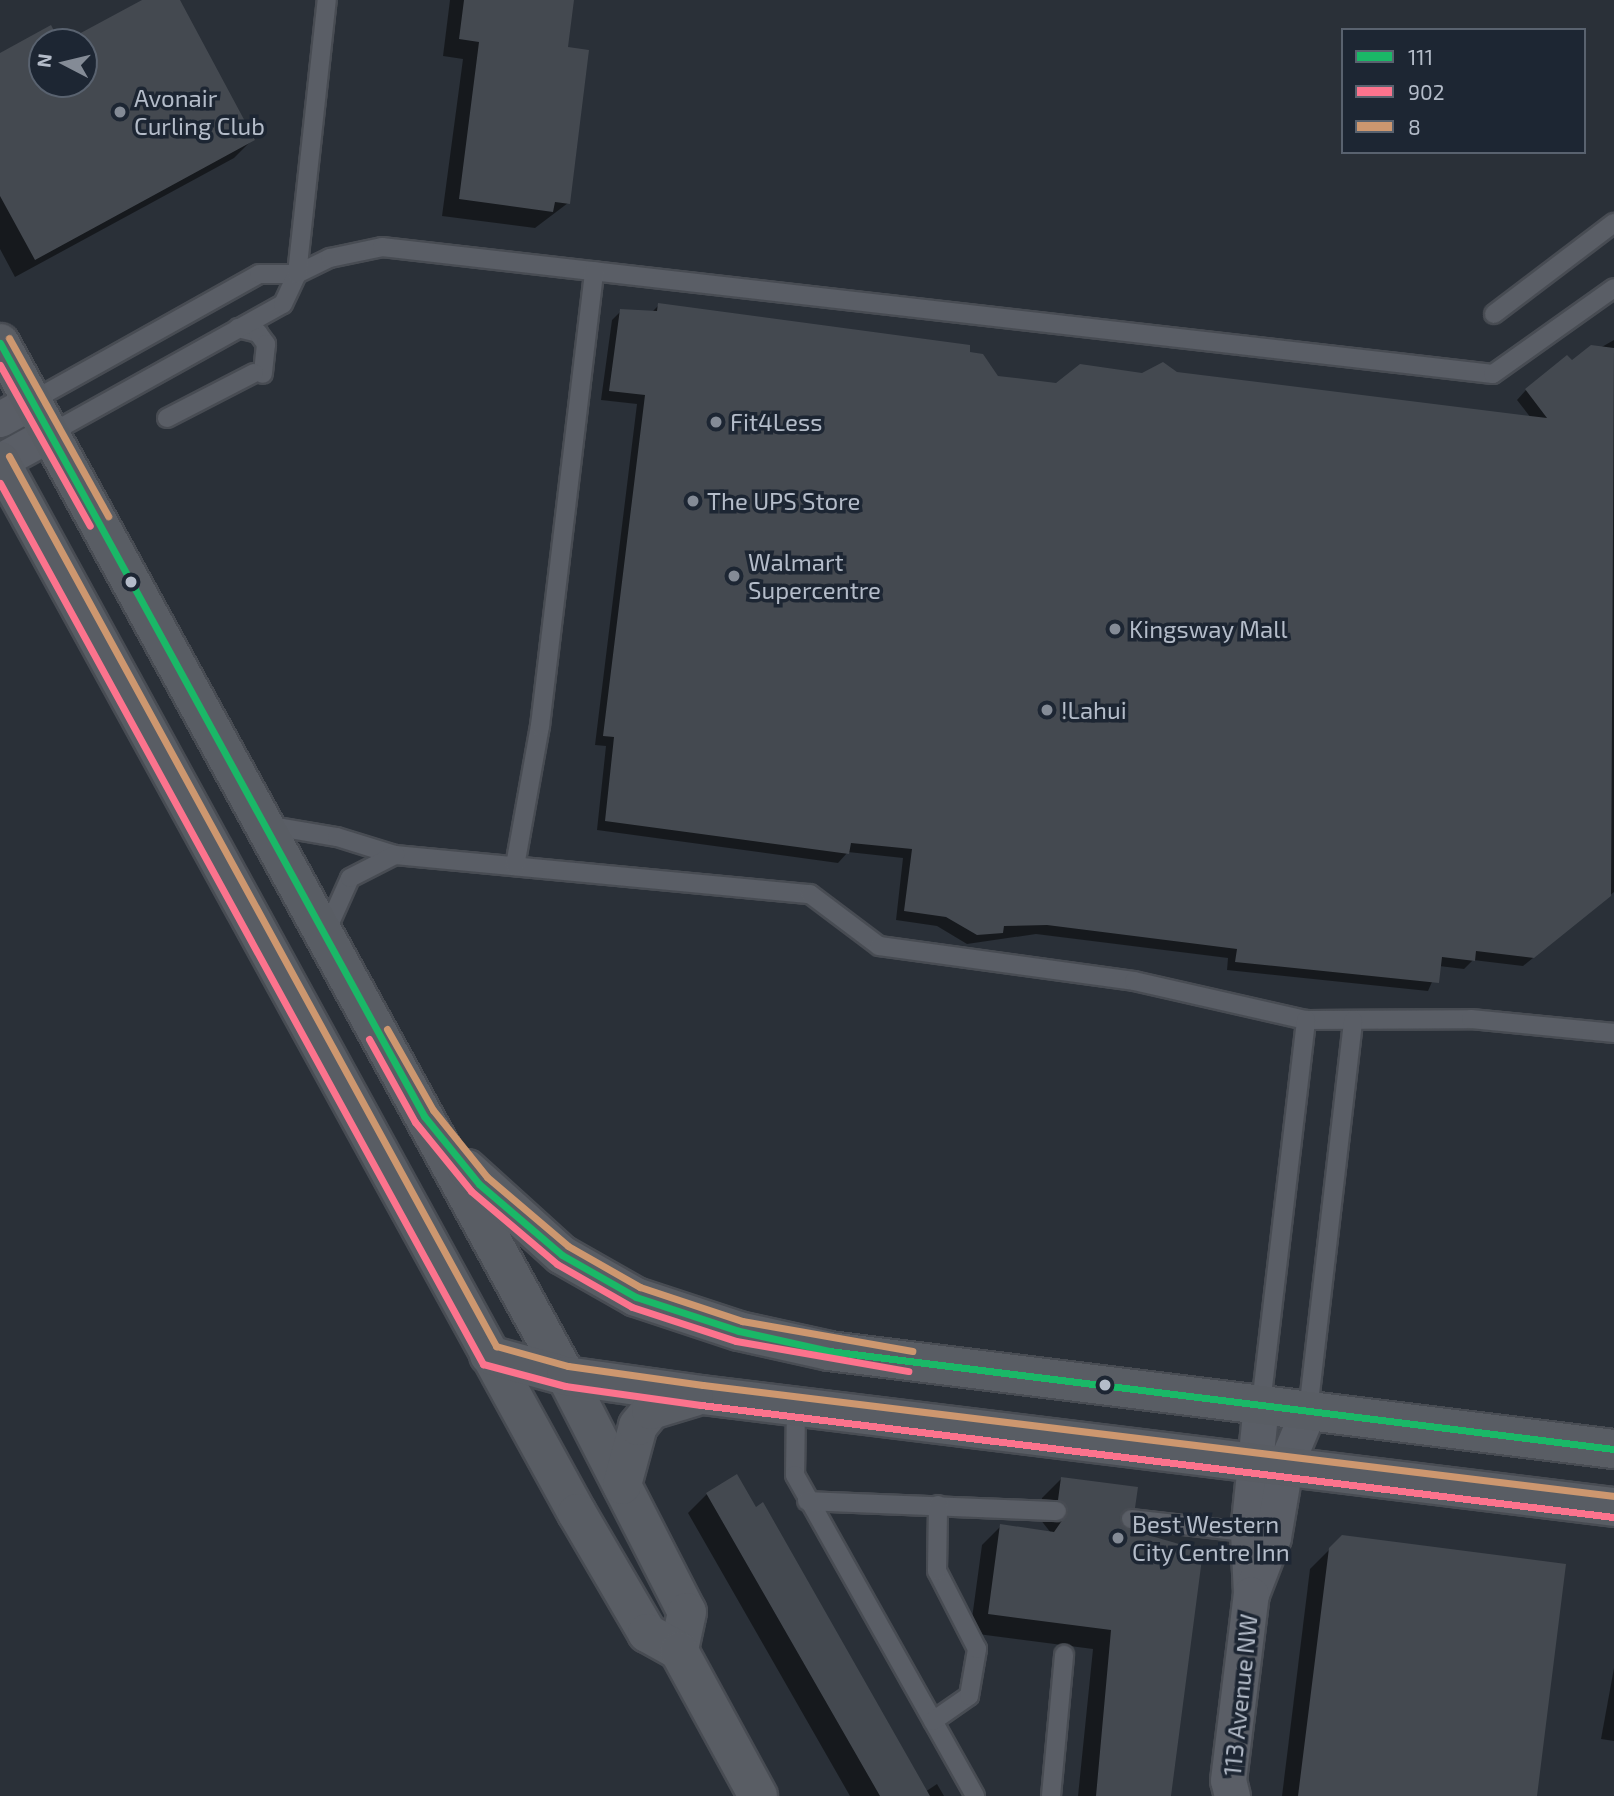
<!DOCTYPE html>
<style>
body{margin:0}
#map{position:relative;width:1614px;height:1796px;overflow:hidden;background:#2a3038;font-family:"Exo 2",sans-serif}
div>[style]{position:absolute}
.shadow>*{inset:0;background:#0007}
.building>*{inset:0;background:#444950}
.roads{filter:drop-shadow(2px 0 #484c53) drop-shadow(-2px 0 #484c53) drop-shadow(0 2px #484c53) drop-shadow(0 -2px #484c53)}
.lane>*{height:18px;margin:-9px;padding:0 9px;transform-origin:9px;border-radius:9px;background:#5a5e66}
.street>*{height:35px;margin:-17.5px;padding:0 17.5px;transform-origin:17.5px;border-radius:17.5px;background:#5a5e66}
.secondary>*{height:38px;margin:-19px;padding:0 19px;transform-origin:19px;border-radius:19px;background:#595d64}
.bus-1>*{height:7px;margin:-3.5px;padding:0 3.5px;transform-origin:3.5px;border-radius:3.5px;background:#1ab867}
.bus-2>*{height:7px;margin:-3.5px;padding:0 3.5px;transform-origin:3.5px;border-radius:3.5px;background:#fc738d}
.bus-3>*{height:7px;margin:-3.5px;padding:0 3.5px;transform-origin:3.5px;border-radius:3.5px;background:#cd976f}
.dots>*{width:19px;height:19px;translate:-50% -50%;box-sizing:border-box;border:4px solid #1d2633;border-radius:50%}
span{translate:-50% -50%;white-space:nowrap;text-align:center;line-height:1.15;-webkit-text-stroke:7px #1d2633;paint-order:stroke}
.poi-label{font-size:24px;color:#b4bcc9}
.left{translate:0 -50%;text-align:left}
.street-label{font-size:24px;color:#b4bcc9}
.legend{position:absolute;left:1341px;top:28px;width:245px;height:126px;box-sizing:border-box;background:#1d2633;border:2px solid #59626f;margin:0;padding:9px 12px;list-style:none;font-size:21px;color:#b4bcc9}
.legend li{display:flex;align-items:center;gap:14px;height:35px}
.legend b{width:35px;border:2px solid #59626f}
.north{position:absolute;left:28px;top:28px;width:70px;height:70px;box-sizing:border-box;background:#1d2633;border:2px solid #59626f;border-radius:50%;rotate:277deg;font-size:19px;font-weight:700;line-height:28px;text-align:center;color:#b4bcc9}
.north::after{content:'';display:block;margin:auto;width:24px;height:32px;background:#848b96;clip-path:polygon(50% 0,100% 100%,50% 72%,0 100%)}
</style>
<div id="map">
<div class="shadow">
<i style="clip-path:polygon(145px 0,178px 0,253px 139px,234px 158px,15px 277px,0 249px,0 55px,50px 27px,58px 42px,42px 42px,42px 84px,84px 84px,84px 42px,68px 42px)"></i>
<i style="clip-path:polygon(450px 0,572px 0,566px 49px,568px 203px,535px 228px,442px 216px,463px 59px,443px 56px)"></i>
<i style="clip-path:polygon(659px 305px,968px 354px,997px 377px,1056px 384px,1176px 374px,1531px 418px,1517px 400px,1526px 390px,1614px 340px,1614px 892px,1523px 966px,1473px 960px,1464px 969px,1439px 966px,1428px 991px,1227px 970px,1228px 958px,1036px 934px,967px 944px,937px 926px,896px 920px,903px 858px,848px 852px,838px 863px,597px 830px,606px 746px,595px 745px,637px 404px,601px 400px,612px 320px,621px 311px,651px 313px)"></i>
<i style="clip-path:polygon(1061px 1479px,1133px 1507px,1119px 1521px,1169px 1796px,1078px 1796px,1093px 1649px,970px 1633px,982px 1545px,1001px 1526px,1051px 1533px,1040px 1519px,1042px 1498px)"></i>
<i style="clip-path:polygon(707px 1494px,925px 1792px,937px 1784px,944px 1796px,850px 1796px,688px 1513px)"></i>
<i style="clip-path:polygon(1330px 1549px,1535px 1796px,1282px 1796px,1310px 1569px)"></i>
<i style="clip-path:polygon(1614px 1668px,1614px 1741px,1601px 1739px)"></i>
</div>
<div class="building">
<i style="clip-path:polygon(142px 0,180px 0,255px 140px,35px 260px,0 196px,0 53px,51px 25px,60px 42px,42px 42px,42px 84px,84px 84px,84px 42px,64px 42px)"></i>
<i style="clip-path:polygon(464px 0,574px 0,568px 47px,589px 50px,570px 204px,555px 202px,553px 212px,459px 199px,479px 42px,459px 39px)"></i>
<i style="clip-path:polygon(658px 303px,970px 345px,970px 352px,983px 354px,998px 376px,1024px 379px,1056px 383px,1080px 364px,1142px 373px,1163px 362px,1177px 372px,1547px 418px,1525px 389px,1567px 355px,1572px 360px,1591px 345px,1614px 348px,1611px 896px,1534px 958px,1476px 951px,1475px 961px,1442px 957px,1439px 983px,1235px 962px,1237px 949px,1047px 925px,1004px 926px,1003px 933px,977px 935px,946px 917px,904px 911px,912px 849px,851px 843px,849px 854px,605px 821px,614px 737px,603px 736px,645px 395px,609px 391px,620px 309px,657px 311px)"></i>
<i style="clip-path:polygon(737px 1474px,756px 1507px,763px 1502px,930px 1796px,880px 1796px,706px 1493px)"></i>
<i style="clip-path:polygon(1061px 1477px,1138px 1487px,1135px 1508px,1120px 1517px,1124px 1528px,1203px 1551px,1171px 1796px,1096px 1796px,1111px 1630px,988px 1614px,1000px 1524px,1054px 1532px,1068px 1512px,1058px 1500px)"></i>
<i style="clip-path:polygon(1342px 1535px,1566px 1564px,1537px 1796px,1298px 1796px,1329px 1548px)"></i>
</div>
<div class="roads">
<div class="lane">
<i style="left:1494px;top:314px;width:151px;rotate:-37.2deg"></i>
<i style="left:238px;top:328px;width:21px;rotate:14deg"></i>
<i style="left:258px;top:333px;width:14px;rotate:54deg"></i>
<i style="left:266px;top:344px;width:30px;rotate:96deg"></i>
<i style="left:32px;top:401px;width:260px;rotate:-29.2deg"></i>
<i style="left:259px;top:274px;width:38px"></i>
<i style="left:297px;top:274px;width:37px;rotate:-26deg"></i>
<i style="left:330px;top:258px;width:53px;rotate:-11.9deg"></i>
<i style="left:382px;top:247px;width:1118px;rotate:6.52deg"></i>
<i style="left:1493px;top:374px;width:148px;rotate:-35.4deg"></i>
<i style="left:167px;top:418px;width:98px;rotate:-27.3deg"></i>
<i style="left:51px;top:433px;width:265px;rotate:-29.1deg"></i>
<i style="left:283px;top:304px;width:33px;rotate:-65deg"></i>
<i style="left:297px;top:274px;width:276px;rotate:-83.8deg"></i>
<i style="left:266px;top:825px;width:72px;rotate:9.6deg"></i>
<i style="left:337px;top:837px;width:61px;rotate:17.2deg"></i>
<i style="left:395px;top:855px;width:417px;rotate:5.4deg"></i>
<i style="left:810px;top:894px;width:86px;rotate:37deg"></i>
<i style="left:879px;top:946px;width:257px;rotate:7.8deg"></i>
<i style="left:1134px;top:981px;width:176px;rotate:12.8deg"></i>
<i style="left:1306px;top:1020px;width:165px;rotate:-0.3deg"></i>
<i style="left:1471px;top:1019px;width:144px;rotate:5.6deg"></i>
<i style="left:515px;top:866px;width:142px;rotate:-79.9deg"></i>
<i style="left:540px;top:726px;width:458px;rotate:-83.2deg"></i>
<i style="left:325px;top:934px;width:61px;rotate:-65.9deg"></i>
<i style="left:350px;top:878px;width:51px;rotate:-27.1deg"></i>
<i style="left:1261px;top:1404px;width:387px;rotate:-83.3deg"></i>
<i style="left:796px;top:1406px;width:69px;rotate:90.8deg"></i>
<i style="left:795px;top:1475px;width:368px;rotate:60.7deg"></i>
<i style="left:1308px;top:1411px;width:393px;rotate:-83.4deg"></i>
<i style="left:807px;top:1501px;width:250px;rotate:2.3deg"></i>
<i style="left:1131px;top:1519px;width:123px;rotate:6.5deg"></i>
<i style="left:933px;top:1721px;width:44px;rotate:-34.8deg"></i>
<i style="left:969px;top:1696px;width:48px;rotate:-80.3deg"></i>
<i style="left:977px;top:1649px;width:88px;rotate:-117.1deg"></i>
<i style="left:937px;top:1571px;width:66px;rotate:-89.1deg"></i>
<i style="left:1051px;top:1796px;width:142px;rotate:-84.7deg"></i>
</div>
<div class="street">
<i style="left:0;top:419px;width:37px;rotate:-29deg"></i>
<i style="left:0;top:461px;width:58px;rotate:-28.8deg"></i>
<i style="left:1261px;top:1404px;width:129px;rotate:95.8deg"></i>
<i style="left:1248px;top:1532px;width:62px;rotate:87.2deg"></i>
<i style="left:1251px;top:1594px;width:61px;rotate:-68.9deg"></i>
<i style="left:1273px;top:1537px;width:72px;rotate:-80.4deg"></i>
<i style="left:1285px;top:1466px;width:60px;rotate:-67.3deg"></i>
<i style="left:1232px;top:1796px;width:16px;rotate:-104deg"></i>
<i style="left:1228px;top:1780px;width:187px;rotate:-83deg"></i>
</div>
<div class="secondary">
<i style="left:0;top:343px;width:1178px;rotate:61.28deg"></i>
<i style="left:566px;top:1376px;width:265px;rotate:62.9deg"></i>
<i style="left:687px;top:1612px;width:40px;rotate:102deg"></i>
<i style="left:0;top:461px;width:1200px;rotate:61.26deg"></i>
<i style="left:577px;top:1513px;width:139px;rotate:59.7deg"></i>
<i style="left:647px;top:1633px;width:37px;rotate:29deg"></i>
<i style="left:679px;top:1651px;width:165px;rotate:61.4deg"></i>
<i style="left:467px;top:1169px;width:128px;rotate:42.2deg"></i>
<i style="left:562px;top:1255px;width:85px;rotate:29.6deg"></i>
<i style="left:636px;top:1297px;width:108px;rotate:18.3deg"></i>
<i style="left:739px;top:1331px;width:92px;rotate:12.5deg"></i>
<i style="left:829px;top:1351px;width:791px;rotate:7.12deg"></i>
<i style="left:489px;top:1355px;width:80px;rotate:15.3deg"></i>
<i style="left:566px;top:1376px;width:137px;rotate:8deg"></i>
<i style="left:702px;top:1395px;width:919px;rotate:7deg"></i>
<i style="left:622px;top:1485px;width:61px;rotate:-74.8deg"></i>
<i style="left:638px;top:1426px;width:21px;rotate:-51deg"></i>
<i style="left:651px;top:1410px;width:45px;rotate:-16.8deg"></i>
</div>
</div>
<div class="bus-1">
<i style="left:0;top:343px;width:882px;rotate:61.25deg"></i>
<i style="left:424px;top:1116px;width:87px;rotate:51deg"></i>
<i style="left:479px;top:1184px;width:109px;rotate:40.5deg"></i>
<i style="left:562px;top:1255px;width:85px;rotate:29.6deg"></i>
<i style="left:636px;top:1297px;width:108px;rotate:18.3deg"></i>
<i style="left:739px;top:1331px;width:92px;rotate:12.5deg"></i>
<i style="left:829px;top:1351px;width:791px;rotate:7.12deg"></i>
</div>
<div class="bus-2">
<i style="left:0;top:365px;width:184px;rotate:60.8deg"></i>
<i style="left:0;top:483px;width:1005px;rotate:61.27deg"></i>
<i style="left:483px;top:1364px;width:85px;rotate:15deg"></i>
<i style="left:565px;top:1386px;width:137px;rotate:8deg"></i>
<i style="left:701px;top:1405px;width:919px;rotate:7deg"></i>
<i style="left:369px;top:1039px;width:95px;rotate:61deg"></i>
<i style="left:415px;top:1122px;width:89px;rotate:50.9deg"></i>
<i style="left:471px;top:1191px;width:113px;rotate:40.3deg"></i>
<i style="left:557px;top:1264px;width:86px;rotate:29.8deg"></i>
<i style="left:632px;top:1307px;width:109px;rotate:18.1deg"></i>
<i style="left:736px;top:1341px;width:175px;rotate:9.9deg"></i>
</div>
<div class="bus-3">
<i style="left:9px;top:338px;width:204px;rotate:60.9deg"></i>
<i style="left:9px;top:456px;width:1015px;rotate:61.31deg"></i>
<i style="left:496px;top:1346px;width:75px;rotate:15.5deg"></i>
<i style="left:568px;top:1366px;width:136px;rotate:8deg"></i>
<i style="left:703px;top:1385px;width:918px;rotate:6.95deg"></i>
<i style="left:387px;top:1029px;width:93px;rotate:60.4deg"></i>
<i style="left:433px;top:1110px;width:86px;rotate:51.1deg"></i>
<i style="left:487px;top:1177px;width:106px;rotate:40.4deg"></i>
<i style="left:568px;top:1246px;width:83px;rotate:29.7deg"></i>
<i style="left:640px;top:1287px;width:108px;rotate:18.4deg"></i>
<i style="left:742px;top:1321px;width:173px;rotate:10deg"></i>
</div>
<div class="dots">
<i style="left:120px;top:112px;background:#848b96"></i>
<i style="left:716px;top:422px;background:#848b96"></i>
<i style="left:693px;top:501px;background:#848b96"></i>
<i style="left:734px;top:576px;background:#848b96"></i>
<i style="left:131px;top:582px;background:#b4bcc9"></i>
<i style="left:1115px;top:629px;background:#848b96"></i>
<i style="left:1047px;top:710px;background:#848b96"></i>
<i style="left:1105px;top:1385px;background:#b4bcc9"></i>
<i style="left:1118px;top:1538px;background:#848b96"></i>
</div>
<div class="poi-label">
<span class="left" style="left:134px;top:112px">Avonair<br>Curling Club</span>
<span class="left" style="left:730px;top:422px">Fit4Less</span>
<span class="left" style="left:707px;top:501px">The UPS Store</span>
<span class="left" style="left:748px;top:576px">Walmart<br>Supercentre</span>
<span class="left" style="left:1129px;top:629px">Kingsway Mall</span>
<span class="left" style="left:1061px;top:710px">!Lahui</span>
<span class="left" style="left:1132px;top:1538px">Best Western<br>City Centre Inn</span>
</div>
<div class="street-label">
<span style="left:1240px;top:1695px;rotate:-84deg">113 Avenue NW</span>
</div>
<ul class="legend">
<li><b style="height:9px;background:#1ab867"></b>111</li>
<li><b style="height:9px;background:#fc738d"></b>902</li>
<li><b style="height:9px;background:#cd976f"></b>8</li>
</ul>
<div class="north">N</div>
</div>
